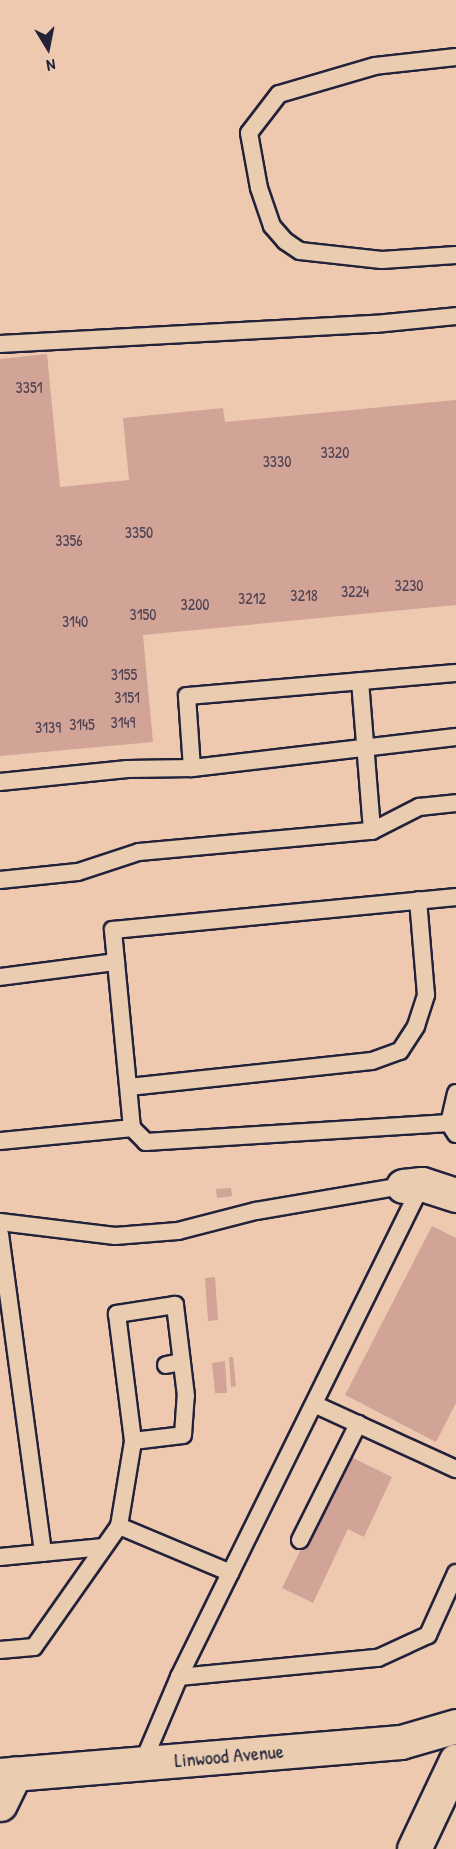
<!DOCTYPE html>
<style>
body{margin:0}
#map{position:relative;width:456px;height:1849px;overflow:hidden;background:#eec9af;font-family:"Patrick Hand",sans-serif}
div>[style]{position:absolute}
.building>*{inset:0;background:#d2a498}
.roads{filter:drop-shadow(2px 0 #22223b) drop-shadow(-2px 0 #22223b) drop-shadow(0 2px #22223b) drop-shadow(0 -2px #22223b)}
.service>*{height:16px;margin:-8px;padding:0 8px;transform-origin:8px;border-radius:8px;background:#eaccb0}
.minor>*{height:33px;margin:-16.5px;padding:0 16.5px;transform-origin:16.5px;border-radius:16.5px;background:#eaccb0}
.secondary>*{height:33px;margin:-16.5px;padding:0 16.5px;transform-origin:16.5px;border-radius:16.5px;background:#eaccb0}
span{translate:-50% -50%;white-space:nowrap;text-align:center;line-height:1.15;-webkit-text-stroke:4.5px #eaccb0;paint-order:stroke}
.number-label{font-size:16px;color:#4e4252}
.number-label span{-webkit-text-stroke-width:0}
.street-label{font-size:20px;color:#22223b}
.north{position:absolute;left:18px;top:18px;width:60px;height:60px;-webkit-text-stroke:4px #eaccb0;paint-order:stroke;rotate:170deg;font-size:16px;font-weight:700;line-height:24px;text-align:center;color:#22223b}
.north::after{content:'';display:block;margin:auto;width:21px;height:27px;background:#22223b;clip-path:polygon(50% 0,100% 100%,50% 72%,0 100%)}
</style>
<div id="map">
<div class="building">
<i style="clip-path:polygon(47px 354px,60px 487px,129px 480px,123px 418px,223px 408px,225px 422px,456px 400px,456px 605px,143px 635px,153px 742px,0 756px,0 359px)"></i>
<i style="clip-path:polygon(231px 1188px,232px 1196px,217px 1198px,216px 1189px)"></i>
<i style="clip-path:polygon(432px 1226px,456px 1238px,456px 1403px,436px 1442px,345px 1395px)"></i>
<i style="clip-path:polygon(215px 1277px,218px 1320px,208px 1321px,205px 1278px)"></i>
<i style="clip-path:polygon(229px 1357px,233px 1357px,236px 1386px,231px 1387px)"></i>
<i style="clip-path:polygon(225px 1361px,227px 1393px,215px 1393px,212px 1363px)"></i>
<i style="clip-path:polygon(347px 1455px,392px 1477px,364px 1537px,348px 1529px,313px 1603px,282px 1588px)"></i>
</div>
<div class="roads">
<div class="service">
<i style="left:456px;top:57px;width:81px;rotate:173.7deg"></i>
<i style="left:375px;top:66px;width:100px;rotate:163.7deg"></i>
<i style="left:279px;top:94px;width:49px;rotate:127.6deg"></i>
<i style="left:249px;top:133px;width:56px;rotate:79.7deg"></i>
<i style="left:259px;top:188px;width:40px;rotate:71.1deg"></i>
<i style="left:272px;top:226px;width:20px;rotate:49deg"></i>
<i style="left:285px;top:241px;width:18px;rotate:34deg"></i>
<i style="left:300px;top:251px;width:82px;rotate:6.3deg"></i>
<i style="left:382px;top:260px;width:74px;rotate:-3.9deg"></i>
<i style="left:0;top:344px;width:376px;rotate:-3.1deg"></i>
<i style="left:375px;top:324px;width:81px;rotate:-5.6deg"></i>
<i style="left:360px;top:681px;width:150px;rotate:85.4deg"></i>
<i style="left:192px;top:768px;width:266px;rotate:-6.7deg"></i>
<i style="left:0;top:782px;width:128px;rotate:-5.8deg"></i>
<i style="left:127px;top:769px;width:65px;rotate:-0.9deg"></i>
<i style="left:192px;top:768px;width:72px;rotate:-94deg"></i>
<i style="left:187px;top:696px;width:270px;rotate:-4.9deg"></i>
<i style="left:0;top:880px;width:78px;rotate:-5.9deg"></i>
<i style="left:78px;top:872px;width:64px;rotate:-18.2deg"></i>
<i style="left:139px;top:852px;width:234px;rotate:-5.2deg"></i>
<i style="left:372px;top:831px;width:53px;rotate:-27.1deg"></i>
<i style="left:419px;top:807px;width:37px;rotate:-6deg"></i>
<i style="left:0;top:977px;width:117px;rotate:-7.4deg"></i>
<i style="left:129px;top:1087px;width:244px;rotate:-6.1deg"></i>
<i style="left:372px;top:1061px;width:30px;rotate:-20deg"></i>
<i style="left:400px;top:1051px;width:30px;rotate:-57deg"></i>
<i style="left:416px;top:1026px;width:33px;rotate:-72deg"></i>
<i style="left:426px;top:995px;width:95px;rotate:-94.8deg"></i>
<i style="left:456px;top:1093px;width:31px;rotate:103deg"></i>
<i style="left:449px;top:1123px;width:13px;rotate:58deg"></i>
<i style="left:449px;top:1123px;width:304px;rotate:176.4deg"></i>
<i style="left:146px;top:1142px;width:20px;rotate:-135deg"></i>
<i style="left:132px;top:1128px;width:199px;rotate:-95.5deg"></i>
<i style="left:113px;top:930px;width:345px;rotate:-5.5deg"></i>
<i style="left:0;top:1141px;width:133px;rotate:-5.6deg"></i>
<i style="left:422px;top:1184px;width:550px;rotate:116.24deg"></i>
<i style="left:179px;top:1677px;width:200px;rotate:-5.5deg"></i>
<i style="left:378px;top:1658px;width:55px;rotate:-24.7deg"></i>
<i style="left:428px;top:1635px;width:68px;rotate:-65.7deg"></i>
<i style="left:0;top:1222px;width:116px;rotate:6.9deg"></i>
<i style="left:115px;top:1236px;width:63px;rotate:-4.5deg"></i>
<i style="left:178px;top:1231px;width:81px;rotate:-14.4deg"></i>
<i style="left:256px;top:1211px;width:149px;rotate:-9.7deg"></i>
<i style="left:0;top:1234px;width:322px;rotate:82.3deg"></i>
<i style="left:166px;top:1365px;width:16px;rotate:-11deg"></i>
<i style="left:316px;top:1405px;width:154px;rotate:24.6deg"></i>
<i style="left:119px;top:1526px;width:121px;rotate:22.8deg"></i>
<i style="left:300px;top:1540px;width:130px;rotate:-63.4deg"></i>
<i style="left:0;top:1557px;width:104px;rotate:-5.5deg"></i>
<i style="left:0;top:1650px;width:34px;rotate:-5deg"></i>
<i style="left:34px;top:1647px;width:148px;rotate:-54.9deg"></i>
<i style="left:119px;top:1526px;width:86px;rotate:-80.6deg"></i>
<i style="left:133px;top:1441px;width:50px;rotate:-6.8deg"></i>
<i style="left:183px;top:1435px;width:39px;rotate:-86deg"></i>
<i style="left:186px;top:1396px;width:92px;rotate:-96.9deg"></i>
<i style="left:175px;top:1305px;width:59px;rotate:171.2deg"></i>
<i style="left:117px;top:1314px;width:128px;rotate:82.8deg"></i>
<i style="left:143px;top:1762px;width:92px;rotate:-67deg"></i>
</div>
<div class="minor">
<i style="left:403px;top:1186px;width:19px;rotate:-6deg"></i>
<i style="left:422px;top:1184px;width:36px;rotate:18deg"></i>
<i style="left:0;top:1775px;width:402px;rotate:-4.7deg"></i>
<i style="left:401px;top:1742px;width:57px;rotate:-16.2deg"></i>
<i style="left:0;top:1804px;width:34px;rotate:-64deg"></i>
</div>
<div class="secondary">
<i style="left:414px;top:1849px;width:98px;rotate:-64.7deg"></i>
</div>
</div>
<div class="number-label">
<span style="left:29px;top:387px">3351</span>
<span style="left:335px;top:452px">3320</span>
<span style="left:277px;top:461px">3330</span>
<span style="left:139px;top:532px">3350</span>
<span style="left:69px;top:540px">3356</span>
<span style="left:409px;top:585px">3230</span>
<span style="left:355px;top:591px">3224</span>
<span style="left:304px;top:595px">3218</span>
<span style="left:252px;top:598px">3212</span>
<span style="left:195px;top:604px">3200</span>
<span style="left:143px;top:614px">3150</span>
<span style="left:75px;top:621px">3140</span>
<span style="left:124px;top:674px">3155</span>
<span style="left:127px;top:697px">3151</span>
<span style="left:123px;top:722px">3149</span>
<span style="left:82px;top:724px">3145</span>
<span style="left:48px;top:727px">3139</span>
</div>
<div class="street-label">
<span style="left:229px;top:1755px;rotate:-5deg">Linwood Avenue</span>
</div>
<div class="north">N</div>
</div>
